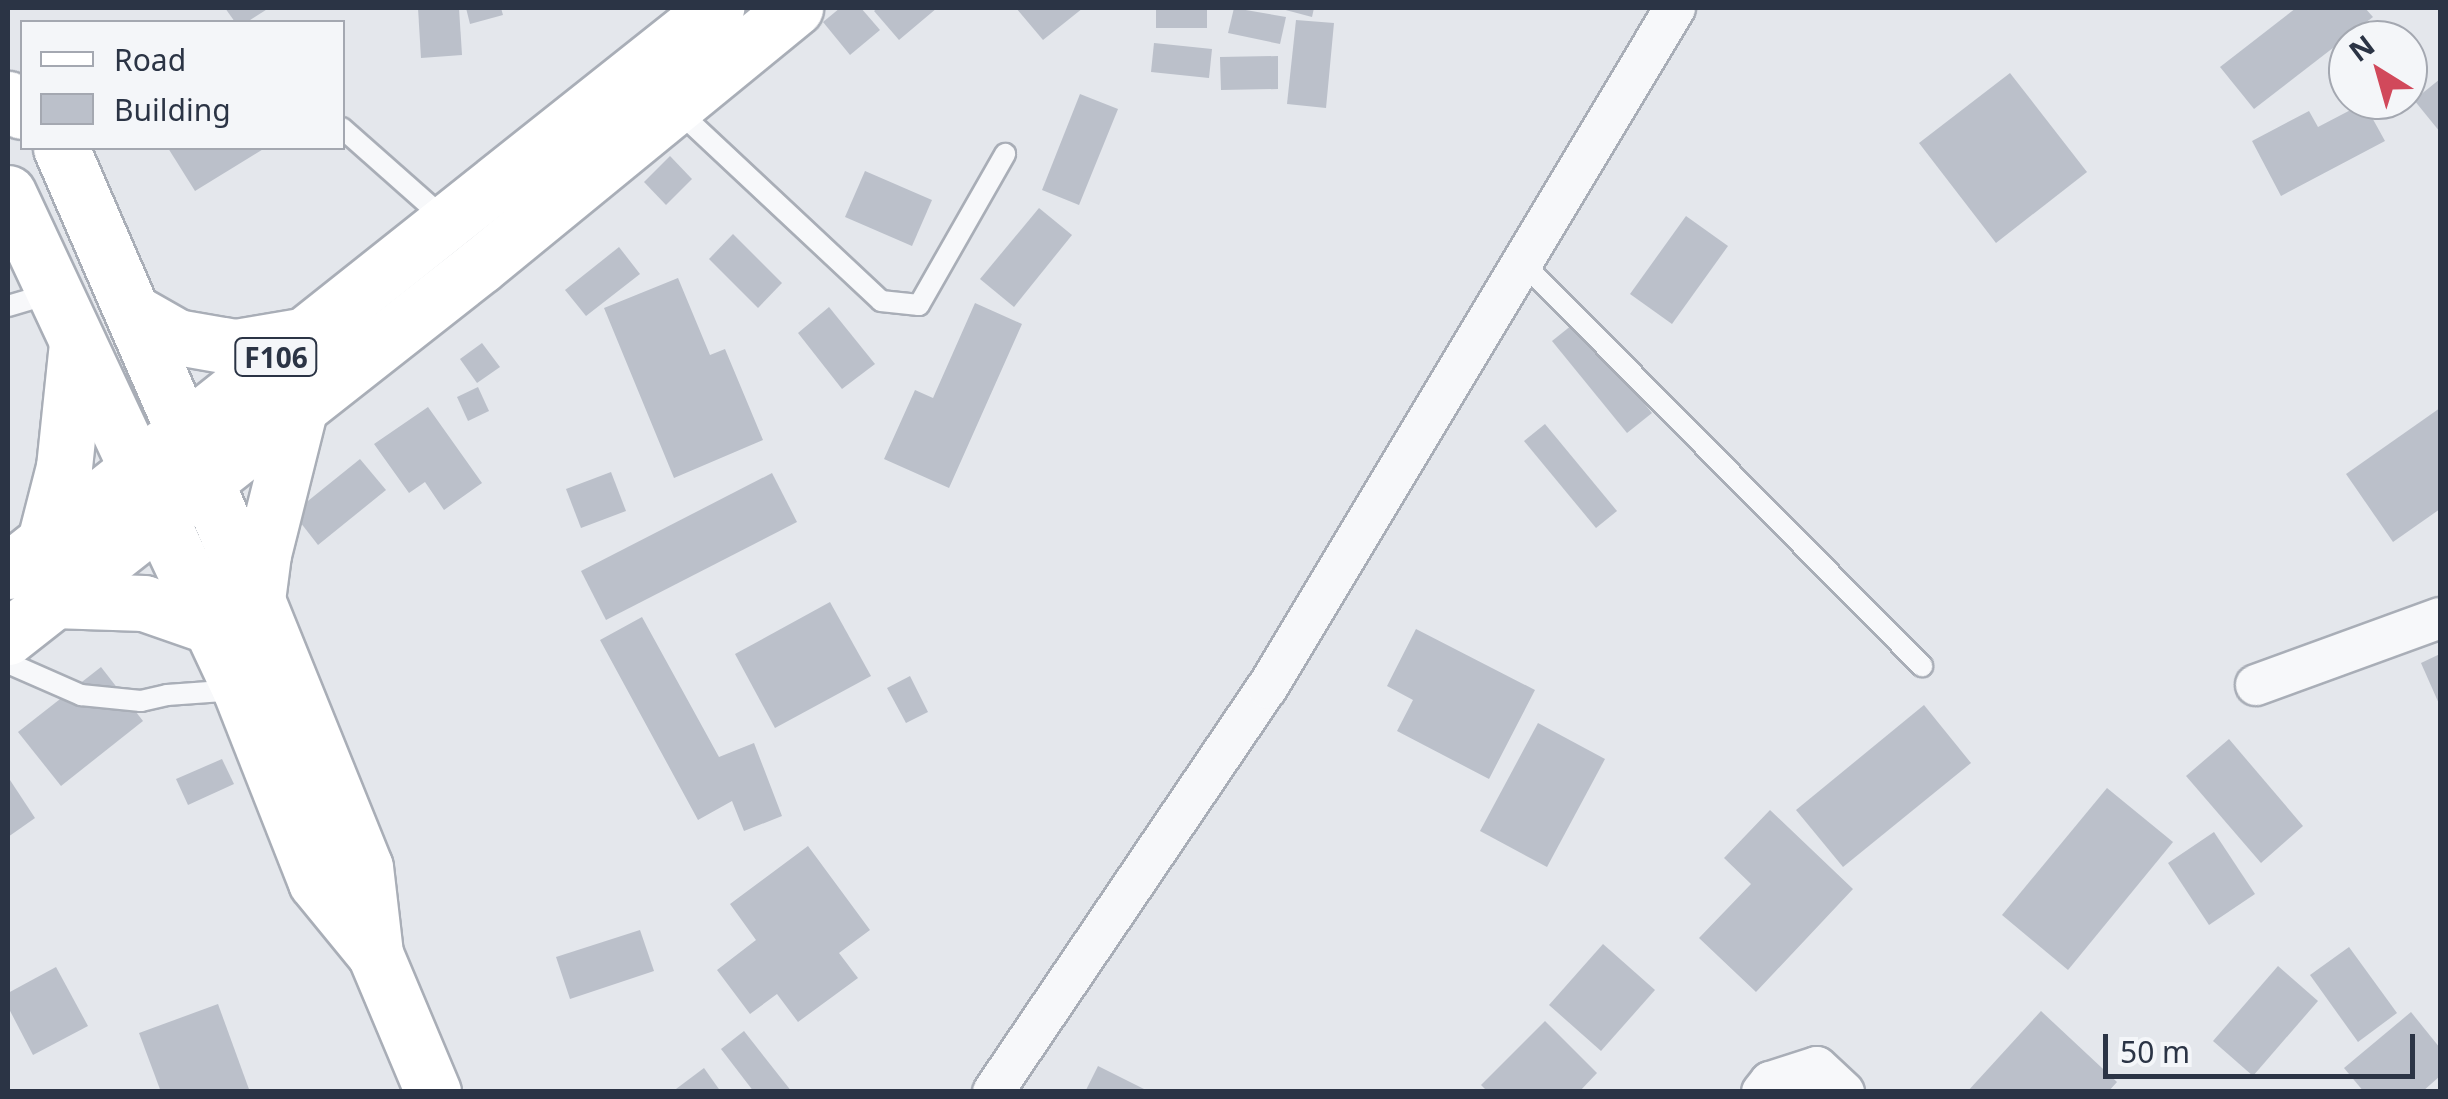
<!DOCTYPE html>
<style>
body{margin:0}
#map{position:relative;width:2448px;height:1099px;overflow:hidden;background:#e4e7ec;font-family:"Noto Sans",sans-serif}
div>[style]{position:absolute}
.building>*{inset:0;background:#bbc0ca}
.roads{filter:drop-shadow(2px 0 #a9aeb7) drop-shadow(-2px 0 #a9aeb7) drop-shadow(0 2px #a9aeb7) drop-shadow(0 -2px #a9aeb7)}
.lane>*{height:20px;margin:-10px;padding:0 10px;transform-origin:10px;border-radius:10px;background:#f7f8fa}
.street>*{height:40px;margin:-20px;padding:0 20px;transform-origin:20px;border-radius:20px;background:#f7f8fa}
.secondary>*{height:55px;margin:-27.5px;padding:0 27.5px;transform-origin:27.5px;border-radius:27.5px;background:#fff}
.primary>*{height:55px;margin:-27.5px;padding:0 27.5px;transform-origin:27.5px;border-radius:27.5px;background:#fff}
span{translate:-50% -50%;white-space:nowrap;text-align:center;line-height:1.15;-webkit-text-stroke:10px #f4f6f9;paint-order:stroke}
.shield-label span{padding:2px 8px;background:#f4f6f9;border:2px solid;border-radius:8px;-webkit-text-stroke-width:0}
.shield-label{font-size:28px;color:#2b3445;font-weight:700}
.frame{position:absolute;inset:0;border:10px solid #2b3445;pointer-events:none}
.legend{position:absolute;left:20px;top:20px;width:325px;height:130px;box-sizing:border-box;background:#f4f6f9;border:2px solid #a4a8b1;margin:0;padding:12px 18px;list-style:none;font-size:30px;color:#2b3445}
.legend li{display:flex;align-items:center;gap:20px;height:50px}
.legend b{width:50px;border:2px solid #a4a8b1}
.north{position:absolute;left:2328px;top:20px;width:100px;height:100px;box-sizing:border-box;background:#f4f6f9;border:2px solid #a4a8b1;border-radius:50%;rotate:323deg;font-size:28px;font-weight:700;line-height:40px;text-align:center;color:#2b3445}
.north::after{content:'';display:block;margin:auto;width:35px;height:45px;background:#d1495b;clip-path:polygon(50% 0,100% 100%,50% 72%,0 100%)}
.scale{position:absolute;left:2103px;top:1034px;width:312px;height:45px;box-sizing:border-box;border:5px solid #2b3445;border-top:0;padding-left:12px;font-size:30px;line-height:35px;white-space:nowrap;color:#2b3445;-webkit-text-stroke:8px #f4f6f9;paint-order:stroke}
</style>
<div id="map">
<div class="building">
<i style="clip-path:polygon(225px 8px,269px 8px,247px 22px,235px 22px)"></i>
<i style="clip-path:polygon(418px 8px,459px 8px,462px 55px,421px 58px)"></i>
<i style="clip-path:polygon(466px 8px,501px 8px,503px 15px,470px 24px)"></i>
<i style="clip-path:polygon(840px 8px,861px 8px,880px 30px,850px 55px,823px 22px)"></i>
<i style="clip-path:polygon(878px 8px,937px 8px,899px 40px,874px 11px)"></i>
<i style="clip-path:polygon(1016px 8px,1083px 8px,1043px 40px)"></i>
<i style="clip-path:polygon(1156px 8px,1207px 8px,1207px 28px,1156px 28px)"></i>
<i style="clip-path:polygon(1234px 8px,1286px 17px,1280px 44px,1228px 33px)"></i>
<i style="clip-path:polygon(1278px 8px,1314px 8px,1312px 17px)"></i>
<i style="clip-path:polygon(2296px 8px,2365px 8px,2373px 17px,2254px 109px,2220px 67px)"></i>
<i style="clip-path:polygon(1296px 20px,1334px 23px,1326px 108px,1287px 104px)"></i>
<i style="clip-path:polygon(1154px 43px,1212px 49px,1209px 78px,1151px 72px)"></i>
<i style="clip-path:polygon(1278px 56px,1278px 89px,1221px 90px,1220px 57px)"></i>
<i style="clip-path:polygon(2010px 73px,2087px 172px,1996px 243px,1919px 143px)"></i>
<i style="clip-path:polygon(2440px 79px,2440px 132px,2414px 100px)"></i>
<i style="clip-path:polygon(1080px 94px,1118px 109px,1079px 205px,1042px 190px)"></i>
<i style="clip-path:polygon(2364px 103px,2385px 141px,2281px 196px,2252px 141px,2309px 111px,2318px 127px)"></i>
<i style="clip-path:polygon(168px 148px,265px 148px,195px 191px)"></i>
<i style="clip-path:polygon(670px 156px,692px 179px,666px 205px,644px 182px)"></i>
<i style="clip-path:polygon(865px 171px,932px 200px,912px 246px,845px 217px)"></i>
<i style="clip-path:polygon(1039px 208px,1072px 235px,1014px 307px,980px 279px)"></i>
<i style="clip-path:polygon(1686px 216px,1728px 246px,1672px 324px,1630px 294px)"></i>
<i style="clip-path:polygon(733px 234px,782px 283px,758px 308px,709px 259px)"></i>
<i style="clip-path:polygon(619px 247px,640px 274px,586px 316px,565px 290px)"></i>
<i style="clip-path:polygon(678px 278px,710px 355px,725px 349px,763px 440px,674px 478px,604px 308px)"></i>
<i style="clip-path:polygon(975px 303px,1022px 324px,949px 488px,884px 459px,915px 390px,933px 398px)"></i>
<i style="clip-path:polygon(829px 307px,875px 364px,842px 389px,798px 333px)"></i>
<i style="clip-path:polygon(1577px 321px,1652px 413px,1627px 433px,1552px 341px)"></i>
<i style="clip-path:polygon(482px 343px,500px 367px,477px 383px,460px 359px)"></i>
<i style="clip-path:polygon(478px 387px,489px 411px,468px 421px,457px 397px)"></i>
<i style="clip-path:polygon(428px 407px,482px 483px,444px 510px,425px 482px,409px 493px,374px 444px)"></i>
<i style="clip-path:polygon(2440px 408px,2440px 509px,2393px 542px,2346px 474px)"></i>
<i style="clip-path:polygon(1545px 424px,1617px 511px,1596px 528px,1524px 441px)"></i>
<i style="clip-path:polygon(360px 459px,386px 490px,318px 545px,293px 513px)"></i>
<i style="clip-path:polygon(611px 472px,626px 511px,581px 528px,566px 489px)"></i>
<i style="clip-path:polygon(772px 473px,797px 522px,606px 620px,581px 571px)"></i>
<i style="clip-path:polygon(830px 602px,871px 676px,775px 728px,735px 654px)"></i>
<i style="clip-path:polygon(642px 617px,719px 757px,754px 743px,782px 816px,744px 831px,732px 801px,698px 820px,600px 640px)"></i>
<i style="clip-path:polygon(1416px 629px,1535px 690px,1489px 779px,1397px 731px,1413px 700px,1387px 686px)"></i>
<i style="clip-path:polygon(2440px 654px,2440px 706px,2421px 663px)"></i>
<i style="clip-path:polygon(101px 667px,143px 721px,61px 786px,18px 732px)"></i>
<i style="clip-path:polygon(910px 676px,928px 712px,906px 723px,887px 688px)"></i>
<i style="clip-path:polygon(1924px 705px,1971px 763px,1843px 867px,1796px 810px)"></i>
<i style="clip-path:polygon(1538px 723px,1605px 759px,1547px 867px,1480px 831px)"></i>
<i style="clip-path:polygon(2229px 739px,2303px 826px,2261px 863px,2186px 776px)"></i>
<i style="clip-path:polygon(222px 759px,234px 784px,188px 805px,176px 779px)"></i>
<i style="clip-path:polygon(8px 777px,35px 818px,8px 837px)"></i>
<i style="clip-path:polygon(2107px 788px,2173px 842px,2068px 970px,2002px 915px)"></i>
<i style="clip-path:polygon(1770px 810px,1853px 889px,1756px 992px,1699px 938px,1751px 884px,1724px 858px)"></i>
<i style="clip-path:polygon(2214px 832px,2255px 894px,2209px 925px,2168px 863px)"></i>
<i style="clip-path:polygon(808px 846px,870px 930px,839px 953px,858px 978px,798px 1022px,777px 994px,750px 1014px,717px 970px,756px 940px,730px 904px)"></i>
<i style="clip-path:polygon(640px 930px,654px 971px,570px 999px,556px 957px)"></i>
<i style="clip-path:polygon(1603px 944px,1655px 990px,1601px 1051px,1549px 1005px)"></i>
<i style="clip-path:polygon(2349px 947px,2397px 1013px,2358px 1042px,2310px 975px)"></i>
<i style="clip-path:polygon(2278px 966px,2318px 1001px,2253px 1076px,2213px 1041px)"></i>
<i style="clip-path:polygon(56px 967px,88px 1026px,33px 1055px,8px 1007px,8px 993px)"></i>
<i style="clip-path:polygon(218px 1004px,250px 1092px,161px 1092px,139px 1033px)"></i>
<i style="clip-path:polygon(2041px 1011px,2117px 1082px,2108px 1092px,1967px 1092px)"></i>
<i style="clip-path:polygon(2411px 1012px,2440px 1048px,2440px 1076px,2422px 1092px,2364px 1092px,2344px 1068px)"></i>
<i style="clip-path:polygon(1545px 1021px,1597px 1073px,1579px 1092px,1488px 1092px,1481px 1085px)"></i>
<i style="clip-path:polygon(744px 1031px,792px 1092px,754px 1092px,721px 1049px)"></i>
<i style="clip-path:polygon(1098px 1066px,1150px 1092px,1085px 1092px)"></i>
<i style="clip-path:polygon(704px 1068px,721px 1092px,672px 1092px)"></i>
</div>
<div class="roads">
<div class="lane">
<i style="left:675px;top:108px;width:282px;rotate:43.1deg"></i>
<i style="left:881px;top:301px;width:38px;rotate:6deg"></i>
<i style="left:919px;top:305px;width:174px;rotate:-60.3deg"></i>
<i style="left:342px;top:128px;width:139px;rotate:41.5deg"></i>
<i style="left:1522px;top:262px;width:569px;rotate:45.29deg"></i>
<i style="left:8px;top:306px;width:46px;rotate:-16.5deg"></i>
<i style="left:8px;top:663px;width:80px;rotate:23.7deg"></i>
<i style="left:81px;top:695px;width:60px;rotate:5.7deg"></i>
<i style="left:141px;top:701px;width:27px;rotate:-13deg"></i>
<i style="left:167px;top:695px;width:70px;rotate:-4.1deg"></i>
</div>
<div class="street">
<i style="left:2256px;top:685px;width:196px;rotate:-20deg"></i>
<i style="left:993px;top:1092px;width:488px;rotate:-55.9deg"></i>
<i style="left:1267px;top:688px;width:793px;rotate:-59.04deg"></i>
<i style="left:1762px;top:1092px;width:13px;rotate:-51deg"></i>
<i style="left:1770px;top:1082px;width:49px;rotate:-17.7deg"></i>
<i style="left:1817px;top:1067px;width:37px;rotate:43deg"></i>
</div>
<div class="secondary">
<i style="left:8px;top:99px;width:18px;rotate:41deg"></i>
<i style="left:61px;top:148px;width:493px;rotate:66.6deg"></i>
<i style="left:257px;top:600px;width:288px;rotate:68deg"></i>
<i style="left:365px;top:867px;width:88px;rotate:83.4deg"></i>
<i style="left:8px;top:193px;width:548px;rotate:64.93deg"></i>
<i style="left:240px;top:689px;width:207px;rotate:68.5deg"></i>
<i style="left:316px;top:882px;width:93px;rotate:50.7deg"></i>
<i style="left:375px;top:954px;width:150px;rotate:67.2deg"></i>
</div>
<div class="primary">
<i style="left:133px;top:312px;width:51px;rotate:29.6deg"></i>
<i style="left:177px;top:337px;width:59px;rotate:9.8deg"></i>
<i style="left:235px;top:347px;width:66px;rotate:-9.6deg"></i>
<i style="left:45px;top:541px;width:76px;rotate:-75.6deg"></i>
<i style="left:64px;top:467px;width:125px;rotate:-84deg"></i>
<i style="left:8px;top:571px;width:905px;rotate:-38.49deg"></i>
<i style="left:53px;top:600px;width:91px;rotate:1.9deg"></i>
<i style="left:144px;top:603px;width:70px;rotate:19.2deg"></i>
<i style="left:257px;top:600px;width:46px;rotate:-82.6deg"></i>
<i style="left:263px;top:554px;width:152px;rotate:-75.9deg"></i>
<i style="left:8px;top:637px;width:602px;rotate:-38.18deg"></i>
<i style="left:481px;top:265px;width:406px;rotate:-39.3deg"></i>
</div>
</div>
<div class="shield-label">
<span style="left:276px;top:357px">F106</span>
</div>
<div class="frame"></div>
<ul class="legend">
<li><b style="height:12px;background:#fff"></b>Road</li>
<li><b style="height:28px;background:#bbc0ca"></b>Building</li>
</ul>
<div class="north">N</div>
<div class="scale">50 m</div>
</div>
